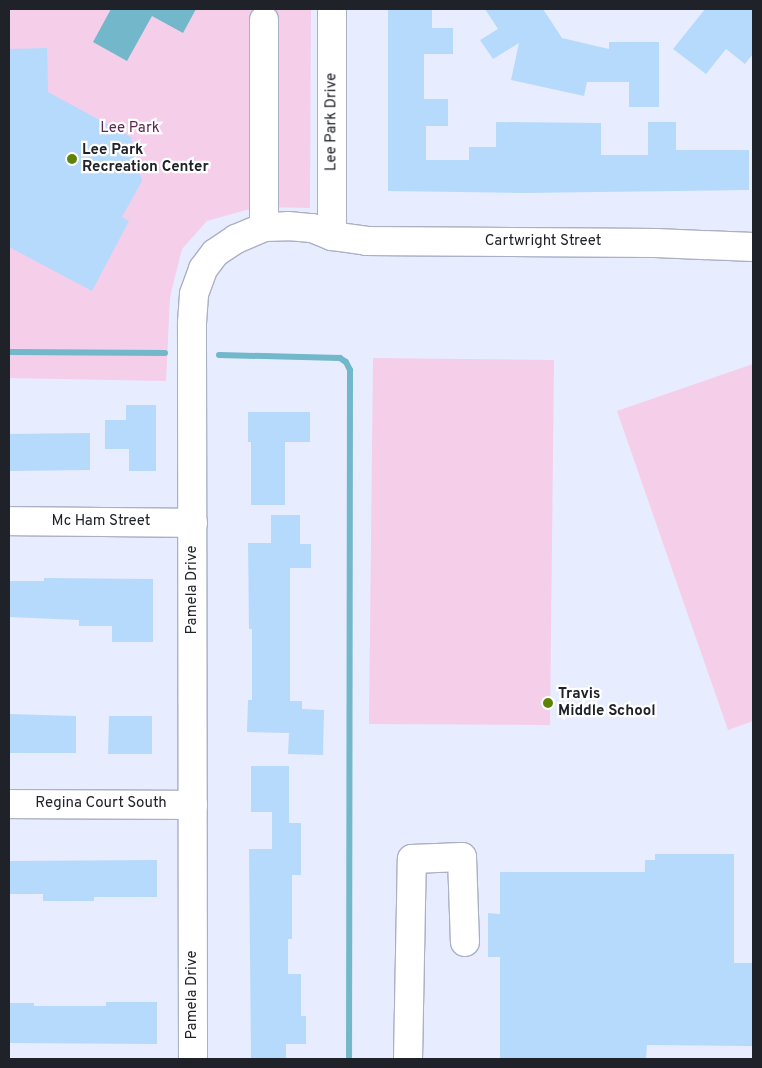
<!DOCTYPE html>
<style>
body{margin:0}
#map{position:relative;width:762px;height:1068px;overflow:hidden;background:#e8ecff;font-family:Overpass,sans-serif}
div>[style]{position:absolute}
.green>*{inset:0;background:#f5ceea}
.water>*{inset:0;background:#72b7ca}
.stream>*{height:6px;margin:-3px;padding:0 3px;transform-origin:3px;border-radius:3px;background:#72b7ca}
.building>*{inset:0;background:#b6dafb}
.roads{filter:drop-shadow(1px 0 #abb0c5) drop-shadow(-1px 0 #abb0c5) drop-shadow(0 1px #abb0c5) drop-shadow(0 -1px #abb0c5)}
.minor>*{height:28px;margin:-14px;padding:0 14px;transform-origin:14px;border-radius:14px;background:#fff}
.dots>*{width:14px;height:14px;translate:-50% -50%;box-sizing:border-box;border:2px solid #fff;border-radius:50%}
span{translate:-50% -50%;white-space:nowrap;text-align:center;line-height:1.15;-webkit-text-stroke:4.5px #fff;paint-order:stroke}
.street-label{font-size:15px;color:#20222a}
.park-label{font-size:15px;color:#5f2553}
.poi-label{font-size:15px;color:#20222a;font-weight:700}
.left{translate:0 -50%;text-align:left}
.frame{position:absolute;inset:0;border:10px solid #20222a;pointer-events:none}
</style>
<div id="map">
<div class="green">
<i style="clip-path:polygon(9px 9px,311px 9px,310px 208px,257px 207px,207px 221px,182px 249px,170px 297px,166px 381px,9px 378px)"></i>
<i style="clip-path:polygon(373px 358px,554px 360px,550px 725px,369px 724px)"></i>
<i style="clip-path:polygon(753px 364px,753px 721px,728px 730px,617px 411px)"></i>
</div>
<div class="water">
<i style="clip-path:polygon(111px 9px,196px 9px,183px 33px,152px 16px,127px 61px,93px 42px)"></i>
</div>
<div class="stream">
<i style="left:9px;top:352px;width:156px;rotate:0.4deg"></i>
<i style="left:219px;top:355px;width:121px;rotate:1.4deg"></i>
<i style="left:340px;top:358px;width:7px;rotate:34deg"></i>
<i style="left:346px;top:362px;width:9px;rotate:63deg"></i>
<i style="left:350px;top:370px;width:689px;rotate:90.08deg"></i>
</div>
<div class="building">
<i style="clip-path:polygon(388px 9px,432px 9px,432px 28px,453px 28px,453px 54px,424px 54px,424px 99px,448px 99px,448px 126px,426px 126px,426px 160px,469px 160px,469px 147px,496px 147px,496px 122px,601px 123px,601px 155px,648px 155px,648px 122px,676px 122px,676px 150px,749px 150px,749px 190px,524px 193px,388px 191px)"></i>
<i style="clip-path:polygon(485px 9px,543px 9px,562px 38px,609px 49px,609px 42px,659px 42px,659px 107px,629px 107px,629px 82px,587px 82px,584px 96px,511px 80px,519px 43px,493px 59px,480px 40px,498px 29px)"></i>
<i style="clip-path:polygon(705px 9px,753px 9px,753px 54px,745px 64px,726px 49px,706px 74px,673px 49px)"></i>
<i style="clip-path:polygon(47px 48px,48px 92px,131px 137px,142px 181px,122px 217px,129px 221px,92px 291px,9px 247px,9px 49px)"></i>
<i style="clip-path:polygon(126px 405px,156px 405px,156px 471px,129px 471px,129px 449px,105px 449px,105px 420px,126px 420px)"></i>
<i style="clip-path:polygon(248px 412px,310px 412px,310px 442px,285px 442px,285px 505px,251px 505px,251px 442px,248px 442px)"></i>
<i style="clip-path:polygon(90px 433px,90px 470px,9px 471px,9px 434px)"></i>
<i style="clip-path:polygon(271px 515px,300px 515px,300px 544px,311px 544px,311px 568px,290px 568px,290px 701px,302px 701px,302px 709px,324px 710px,323px 755px,288px 754px,289px 733px,247px 732px,248px 700px,252px 700px,252px 629px,249px 629px,248px 543px,271px 543px)"></i>
<i style="clip-path:polygon(44px 578px,153px 579px,153px 642px,112px 642px,112px 626px,79px 626px,79px 620px,9px 617px,9px 581px,44px 581px)"></i>
<i style="clip-path:polygon(9px 714px,76px 716px,76px 753px,9px 753px)"></i>
<i style="clip-path:polygon(109px 716px,152px 716px,152px 754px,108px 754px)"></i>
<i style="clip-path:polygon(251px 766px,289px 766px,289px 823px,301px 823px,301px 875px,292px 875px,292px 939px,288px 939px,288px 974px,301px 974px,301px 1016px,306px 1016px,306px 1044px,286px 1044px,286px 1059px,251px 1059px,249px 849px,272px 849px,272px 812px,251px 812px)"></i>
<i style="clip-path:polygon(655px 854px,734px 854px,734px 963px,753px 963px,753px 1046px,647px 1045px,646px 1059px,500px 1059px,500px 957px,488px 957px,488px 913px,500px 914px,500px 872px,645px 872px,645px 860px,655px 860px)"></i>
<i style="clip-path:polygon(157px 860px,157px 897px,94px 897px,94px 901px,43px 901px,43px 894px,9px 894px,9px 861px)"></i>
<i style="clip-path:polygon(106px 1002px,157px 1002px,157px 1044px,9px 1043px,9px 1003px,34px 1003px,34px 1006px,106px 1006px)"></i>
</div>
<div class="roads">
<div class="minor">
<i style="left:332px;top:9px;width:227px;rotate:90deg"></i>
<i style="left:264px;top:20px;width:207px;rotate:90deg"></i>
<i style="left:9px;top:521px;width:184px;rotate:0.6deg"></i>
<i style="left:9px;top:804px;width:184px;rotate:0.3deg"></i>
<i style="left:193px;top:1059px;width:736px;rotate:-90.08deg"></i>
<i style="left:192px;top:323px;width:29px;rotate:-86deg"></i>
<i style="left:194px;top:294px;width:27px;rotate:-70deg"></i>
<i style="left:203px;top:269px;width:20px;rotate:-53deg"></i>
<i style="left:215px;top:253px;width:25px;rotate:-34deg"></i>
<i style="left:236px;top:239px;width:30px;rotate:-23deg"></i>
<i style="left:264px;top:227px;width:24px;rotate:-2deg"></i>
<i style="left:288px;top:226px;width:24px;rotate:5deg"></i>
<i style="left:312px;top:228px;width:22px;rotate:22deg"></i>
<i style="left:332px;top:236px;width:34px;rotate:8deg"></i>
<i style="left:366px;top:241px;width:290px;rotate:0.4deg"></i>
<i style="left:656px;top:243px;width:97px;rotate:2.4deg"></i>
<i style="left:408px;top:1059px;width:200px;rotate:-88.9deg"></i>
<i style="left:412px;top:859px;width:50px;rotate:-2.3deg"></i>
<i style="left:462px;top:857px;width:85px;rotate:88deg"></i>
</div>
</div>
<div class="dots">
<i style="left:72px;top:159px;background:#5e8407"></i>
<i style="left:548px;top:703px;background:#5e8407"></i>
</div>
<div class="street-label">
<span style="left:332px;top:122px;rotate:-90deg">Lee Park Drive</span>
<span style="left:543px;top:242px">Cartwright Street</span>
<span style="left:101px;top:522px">Mc Ham Street</span>
<span style="left:193px;top:590px;rotate:-90deg">Pamela Drive</span>
<span style="left:101px;top:804px">Regina Court South</span>
<span style="left:193px;top:995px;rotate:-90deg">Pamela Drive</span>
</div>
<div class="park-label">
<span style="left:130px;top:129px">Lee Park</span>
</div>
<div class="poi-label">
<span class="left" style="left:82px;top:159px">Lee Park<br>Recreation Center</span>
<span class="left" style="left:558px;top:703px">Travis<br>Middle School</span>
</div>
<div class="frame"></div>
</div>
